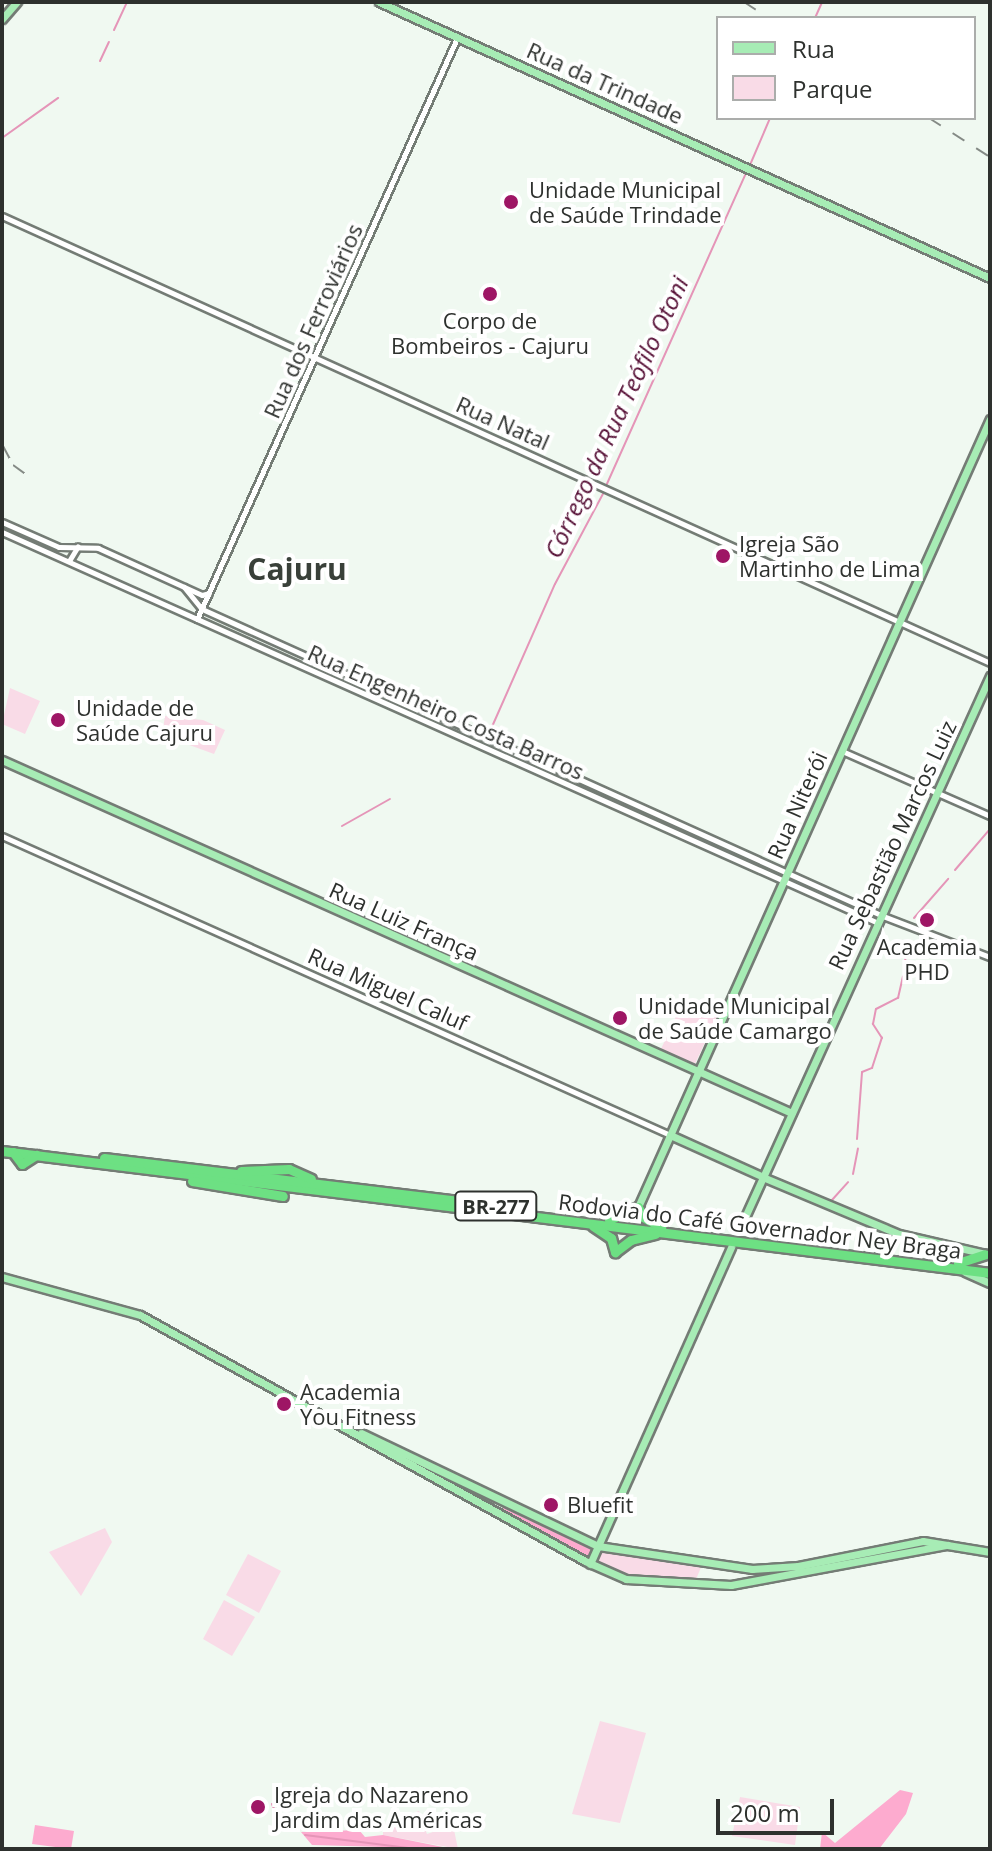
<!DOCTYPE html>
<meta charset="utf-8">
<style>
body{margin:0}
#map{position:relative;width:992px;height:1851px;overflow:hidden;background:#f0f9f1;font-family:"Open Sans",sans-serif}
div>[style]{position:absolute}
.green>*{inset:0;background:#f9dbe7}
.forest>*{inset:0;background:#fdabcf}
.stream>*{height:2px;margin:-1px;padding:0 1px;transform-origin:1px;border-radius:1px;background:#e595b8}
.roads{filter:drop-shadow(2px 0 #747c75) drop-shadow(-2px 0 #747c75) drop-shadow(0 2px #747c75) drop-shadow(0 -2px #747c75)}
.minor>*{height:5px;margin:-2.5px;padding:0 2.5px;transform-origin:2.5px;border-radius:2.5px;background:#fff}
.major>*{height:7px;margin:-3.5px;padding:0 3.5px;transform-origin:3.5px;border-radius:3.5px;background:#a7ecb5}
.highway>*{height:9px;margin:-4.5px;padding:0 4.5px;transform-origin:4.5px;border-radius:4.5px;background:#6de083}
.rail>*{height:2px;margin-top:-1px;transform-origin:0;background:repeating-linear-gradient(90deg,#848a85 0 14px,transparent 0 28px)}
.dots>*{width:22px;height:22px;translate:-50% -50%;box-sizing:border-box;border:4px solid #fff;border-radius:50%}
span{translate:-50% -50%;white-space:nowrap;text-align:center;line-height:1.15;-webkit-text-stroke:8px #fff;paint-order:stroke}
.shield-label span{padding:2px 6px;background:#fff;border:2px solid;border-radius:6px;-webkit-text-stroke-width:0}
.shield-label{font-size:20px;color:#2e312e;font-weight:700}
.street-label{font-size:22px;color:#2e312e}
.poi-label{font-size:22px;color:#2e312e}
.left{translate:0 -50%;text-align:left}
.water-label{font-size:24px;color:#571137;font-style:italic}
.district-label{font-size:30px;color:#394039;font-weight:700}
.frame{position:absolute;inset:0;border:4px solid #2e312e;pointer-events:none}
.legend{position:absolute;left:716px;top:16px;width:260px;height:104px;box-sizing:border-box;background:#fff;border:2px solid #abadab;margin:0;padding:10px 14px;list-style:none;font-size:24px;color:#2e312e}
.legend li{display:flex;align-items:center;gap:16px;height:40px}
.legend b{width:40px;border:2px solid #abadab}
.scale{position:absolute;left:716px;top:1799px;width:118px;height:36px;box-sizing:border-box;border:4px solid #2e312e;border-top:0;padding-left:10px;font-size:24px;line-height:28px;white-space:nowrap;color:#2e312e;-webkit-text-stroke:6px #fff;paint-order:stroke}
</style>
<div id="map">
<div class="green">
<i style="clip-path:polygon(10px 688px,40px 701px,25px 734px,2px 724px)"></i>
<i style="clip-path:polygon(165px 716px,203px 720px,225px 730px,214px 754px,162px 735px)"></i>
<i style="clip-path:polygon(685px 997px,719px 1012px,695px 1064px,661px 1049px)"></i>
<i style="clip-path:polygon(105px 1528px,112px 1542px,81px 1596px,49px 1552px)"></i>
<i style="clip-path:polygon(600px 1550px,702px 1565px,694px 1584px,641px 1580px,593px 1563px)"></i>
<i style="clip-path:polygon(248px 1554px,281px 1571px,259px 1613px,226px 1595px)"></i>
<i style="clip-path:polygon(224px 1600px,255px 1617px,232px 1656px,203px 1639px)"></i>
<i style="clip-path:polygon(600px 1721px,646px 1733px,620px 1823px,572px 1814px)"></i>
<i style="clip-path:polygon(740px 1797px,800px 1807px,795px 1845px,732px 1836px)"></i>
<i style="clip-path:polygon(419px 1811px,427px 1834px,453px 1825px,458px 1849px,383px 1835px,383px 1824px)"></i>
</div>
<div class="forest">
<i style="clip-path:polygon(504px 1504px,593px 1548px,588px 1559px,501px 1511px)"></i>
<i style="clip-path:polygon(900px 1790px,913px 1793px,906px 1814px,879px 1849px,820px 1849px,822px 1832px,835px 1843px)"></i>
<i style="clip-path:polygon(35px 1825px,74px 1831px,71px 1849px,32px 1844px)"></i>
<i style="clip-path:polygon(359px 1830px,365px 1837px,383px 1835px,453px 1849px,312px 1845px,301px 1832px)"></i>
</div>
<div class="stream">
<i style="left:815px;top:18px;width:17px;rotate:-66deg"></i>
<i style="left:114px;top:30px;width:31px;rotate:-65deg"></i>
<i style="left:100px;top:61px;width:21px;rotate:-65deg"></i>
<i style="left:2px;top:138px;width:69px;rotate:-35.5deg"></i>
<i style="left:750px;top:165px;width:51px;rotate:-66.9deg"></i>
<i style="left:606px;top:486px;width:345px;rotate:-65.9deg"></i>
<i style="left:491px;top:729px;width:158px;rotate:-66.2deg"></i>
<i style="left:555px;top:584px;width:104px;rotate:-62deg"></i>
<i style="left:342px;top:826px;width:55px;rotate:-29.4deg"></i>
<i style="left:955px;top:870px;width:54px;rotate:-49.5deg"></i>
<i style="left:914px;top:918px;width:52px;rotate:-48.9deg"></i>
<i style="left:904px;top:967px;width:17px;rotate:-80deg"></i>
<i style="left:857px;top:1139px;width:67px;rotate:-85.7deg"></i>
<i style="left:862px;top:1072px;width:11px;rotate:-22deg"></i>
<i style="left:872px;top:1068px;width:32px;rotate:-72deg"></i>
<i style="left:882px;top:1038px;width:17px;rotate:-123deg"></i>
<i style="left:873px;top:1024px;width:15px;rotate:-79deg"></i>
<i style="left:876px;top:1009px;width:25px;rotate:-27deg"></i>
<i style="left:898px;top:998px;width:22px;rotate:-77deg"></i>
<i style="left:853px;top:1174px;width:26px;rotate:-79deg"></i>
<i style="left:832px;top:1200px;width:24px;rotate:-48deg"></i>
<i style="left:272px;top:1804px;width:21px;rotate:67deg"></i>
<i style="left:280px;top:1823px;width:13px;rotate:32deg"></i>
<i style="left:305px;top:1835px;width:112px;rotate:7.2deg"></i>
</div>
<div class="roads">
<div class="minor">
<i style="left:2px;top:216px;width:1084px;rotate:24.34deg"></i>
<i style="left:2px;top:522px;width:62px;rotate:23.7deg"></i>
<i style="left:59px;top:547px;width:39px;rotate:1deg"></i>
<i style="left:98px;top:548px;width:114px;rotate:24.3deg"></i>
<i style="left:202px;top:595px;width:7px;rotate:-16deg"></i>
<i style="left:2px;top:532px;width:957px;rotate:24.05deg"></i>
<i style="left:69px;top:561px;width:17px;rotate:-59deg"></i>
<i style="left:184px;top:587px;width:28px;rotate:51deg"></i>
<i style="left:202px;top:609px;width:747px;rotate:24.27deg"></i>
<i style="left:883px;top:916px;width:115px;rotate:21deg"></i>
<i style="left:197px;top:619px;width:637px;rotate:-65.89deg"></i>
<i style="left:842px;top:751px;width:162px;rotate:23.7deg"></i>
<i style="left:2px;top:836px;width:732px;rotate:24.11deg"></i>
</div>
<div class="major">
<i style="left:379px;top:2px;width:670px;rotate:24.31deg"></i>
<i style="left:2px;top:19px;width:23px;rotate:-49deg"></i>
<i style="left:2px;top:760px;width:865px;rotate:24.08deg"></i>
<i style="left:670px;top:1135px;width:98px;rotate:24.2deg"></i>
<i style="left:765px;top:1178px;width:145px;rotate:22.7deg"></i>
<i style="left:899px;top:1234px;width:93px;rotate:13deg"></i>
<i style="left:638px;top:1207px;width:863px;rotate:-65.93deg"></i>
<i style="left:740px;top:1228px;width:606px;rotate:-65.63deg"></i>
<i style="left:965px;top:1272px;width:27px;rotate:24deg"></i>
<i style="left:2px;top:1277px;width:143px;rotate:15.4deg"></i>
<i style="left:140px;top:1315px;width:508px;rotate:28.93deg"></i>
<i style="left:585px;top:1561px;width:45px;rotate:23.7deg"></i>
<i style="left:626px;top:1579px;width:105px;rotate:3.3deg"></i>
<i style="left:731px;top:1585px;width:220px;rotate:-10.5deg"></i>
<i style="left:361px;top:1433px;width:263px;rotate:25.5deg"></i>
<i style="left:598px;top:1546px;width:156px;rotate:8.5deg"></i>
<i style="left:752px;top:1569px;width:46px;rotate:-3.7deg"></i>
<i style="left:798px;top:1566px;width:127px;rotate:-11.3deg"></i>
<i style="left:923px;top:1541px;width:68px;rotate:9.3deg"></i>
<i style="left:590px;top:1564px;width:347px;rotate:-66deg"></i>
</div>
<div class="highway">
<i style="left:2px;top:1151px;width:996px;rotate:7.04deg"></i>
<i style="left:13px;top:1152px;width:15px;rotate:53deg"></i>
<i style="left:22px;top:1164px;width:17px;rotate:-33deg"></i>
<i style="left:104px;top:1158px;width:397px;rotate:6.9deg"></i>
<i style="left:241px;top:1171px;width:48px;rotate:-2.4deg"></i>
<i style="left:289px;top:1169px;width:24px;rotate:24deg"></i>
<i style="left:192px;top:1181px;width:92px;rotate:9.4deg"></i>
<i style="left:609px;top:1220px;width:32px;rotate:-24deg"></i>
<i style="left:638px;top:1207px;width:11px;rotate:63deg"></i>
<i style="left:643px;top:1217px;width:21px;rotate:29deg"></i>
<i style="left:593px;top:1226px;width:22px;rotate:34deg"></i>
<i style="left:611px;top:1238px;width:15px;rotate:74deg"></i>
<i style="left:615px;top:1252px;width:20px;rotate:-37deg"></i>
<i style="left:631px;top:1240px;width:25px;rotate:-14deg"></i>
<i style="left:958px;top:1263px;width:28px;rotate:-18deg"></i>
</div>
</div>
<div class="rail">
<i style="left:744px;top:2px;width:30px;rotate:33deg"></i>
<i style="left:929px;top:118px;width:72px;rotate:32.6deg"></i>
<i style="left:3px;top:446px;width:21px;rotate:62deg"></i>
<i style="left:13px;top:465px;width:27px;rotate:36deg"></i>
</div>
<div class="dots">
<i style="left:511px;top:202px;background:#9e1665"></i>
<i style="left:490px;top:294px;background:#9e1665"></i>
<i style="left:723px;top:556px;background:#9e1665"></i>
<i style="left:58px;top:720px;background:#9e1665"></i>
<i style="left:927px;top:920px;background:#9e1665"></i>
<i style="left:620px;top:1018px;background:#9e1665"></i>
<i style="left:284px;top:1404px;background:#9e1665"></i>
<i style="left:551px;top:1505px;background:#9e1665"></i>
<i style="left:258px;top:1807px;background:#9e1665"></i>
</div>
<div class="shield-label">
<span style="left:496px;top:1206px">BR-277</span>
</div>
<div class="street-label">
<span style="left:605px;top:83px;rotate:24deg">Rua da Trindade</span>
<span style="left:313px;top:321px;rotate:-66deg">Rua dos Ferroviários</span>
<span style="left:503px;top:423px;rotate:24deg">Rua Natal</span>
<span style="left:446px;top:712px;rotate:24deg">Rua Engenheiro Costa Barros</span>
<span style="left:797px;top:805px;rotate:-66deg">Rua Niterói</span>
<span style="left:892px;top:845px;rotate:-65deg">Rua Sebastião Marcos Luiz</span>
<span style="left:404px;top:921px;rotate:24deg">Rua Luiz França</span>
<span style="left:388px;top:989px;rotate:24deg">Rua Miguel Caluf</span>
<span style="left:760px;top:1226px;rotate:7deg">Rodovia do Café Governador Ney Braga</span>
</div>
<div class="poi-label">
<span class="left" style="left:529px;top:202px">Unidade Municipal<br>de Saúde Trindade</span>
<span style="left:490px;top:333px">Corpo de<br>Bombeiros - Cajuru</span>
<span class="left" style="left:739px;top:556px">Igreja São<br>Martinho de Lima</span>
<span class="left" style="left:76px;top:720px">Unidade de<br>Saúde Cajuru</span>
<span style="left:927px;top:959px">Academia<br>PHD</span>
<span class="left" style="left:638px;top:1018px">Unidade Municipal<br>de Saúde Camargo</span>
<span class="left" style="left:300px;top:1404px">Academia<br>You Fitness</span>
<span class="left" style="left:567px;top:1505px">Bluefit</span>
<span class="left" style="left:274px;top:1807px">Igreja do Nazareno<br>Jardim das Américas</span>
</div>
<div class="water-label">
<span style="left:616px;top:417px;rotate:-65deg">Córrego da Rua Teófilo Otoni</span>
</div>
<div class="district-label">
<span style="left:297px;top:569px">Cajuru</span>
</div>
<div class="frame"></div>
<ul class="legend">
<li><b style="height:10px;background:#a7ecb5"></b>Rua</li>
<li><b style="height:22px;background:#f9dbe7"></b>Parque</li>
</ul>
<div class="scale">200 m</div>
</div>
